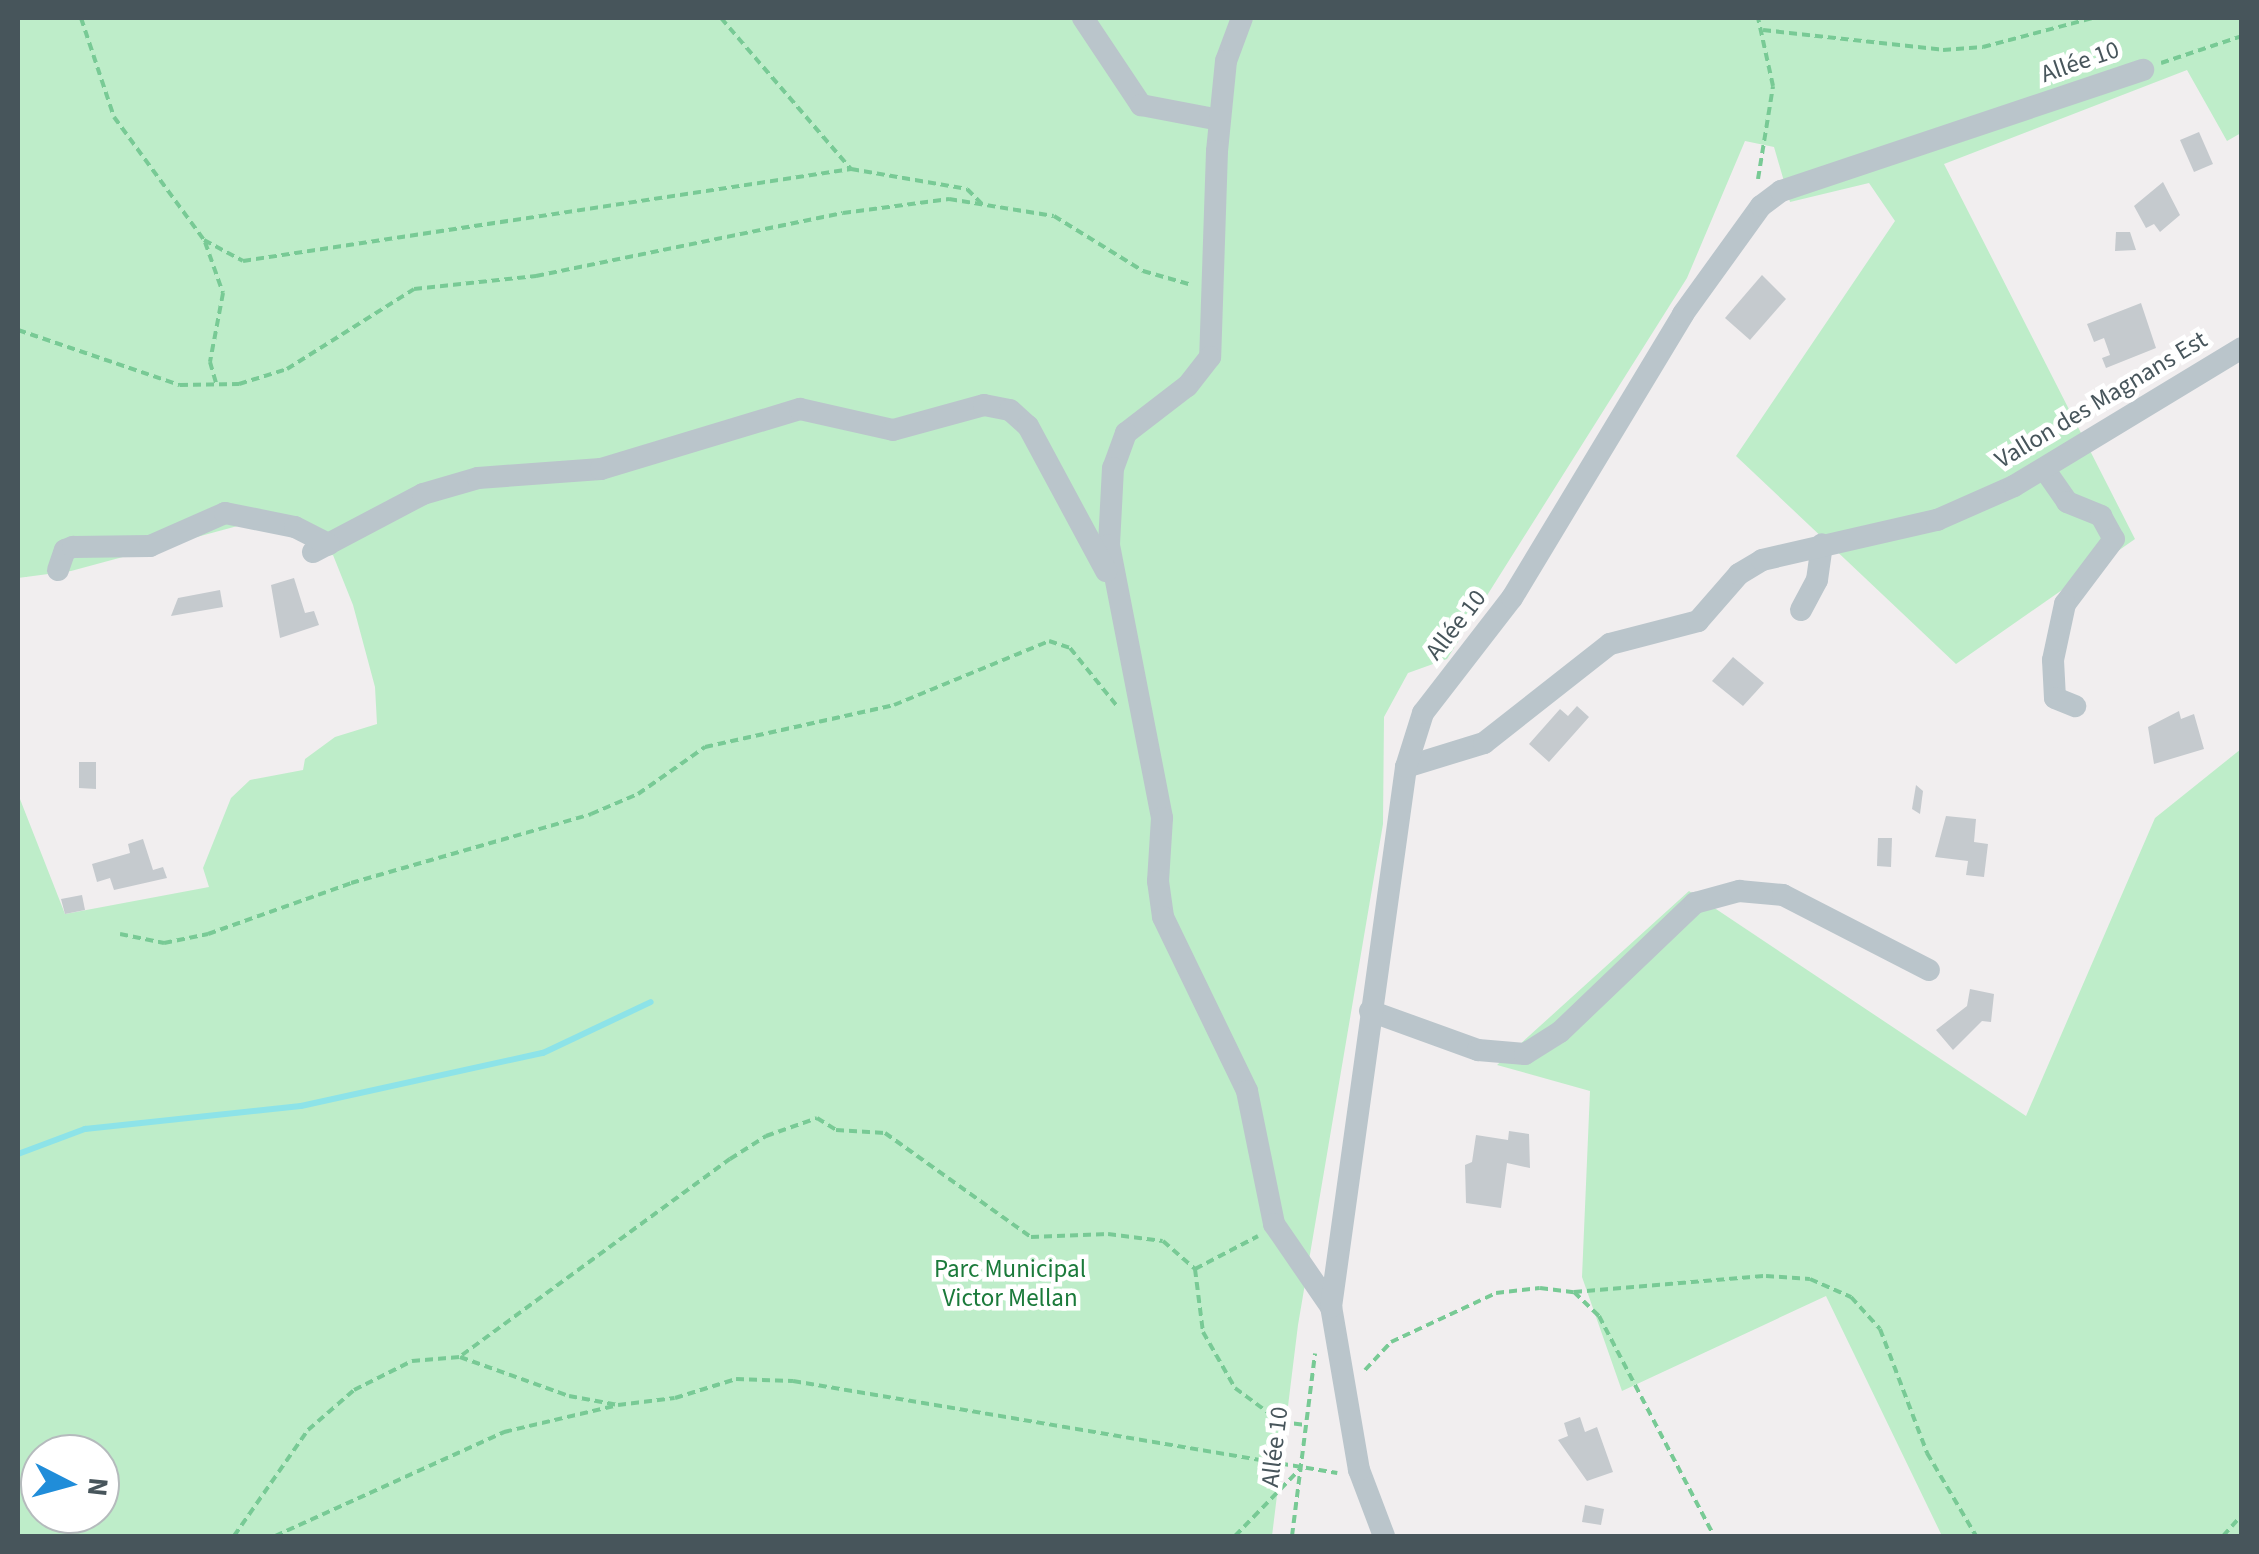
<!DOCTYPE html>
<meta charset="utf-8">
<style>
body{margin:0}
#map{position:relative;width:2259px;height:1554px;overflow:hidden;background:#f1eeef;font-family:"Source Sans 3",sans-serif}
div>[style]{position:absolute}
.green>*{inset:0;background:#beedc9}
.stream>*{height:6px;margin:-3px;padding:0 3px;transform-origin:3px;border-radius:3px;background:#8de3e8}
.building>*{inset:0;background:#c5cace}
.path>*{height:4px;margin-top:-2px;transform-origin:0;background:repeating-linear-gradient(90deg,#78ca95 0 8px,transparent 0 13px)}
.minor>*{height:22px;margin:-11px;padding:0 11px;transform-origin:11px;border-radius:11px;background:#bac5cb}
span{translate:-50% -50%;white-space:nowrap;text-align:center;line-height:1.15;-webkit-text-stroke:9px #fff;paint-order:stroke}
.street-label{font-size:25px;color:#47555b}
.park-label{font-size:25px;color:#1b7a3b}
.frame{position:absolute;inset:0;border:20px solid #47555b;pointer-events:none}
.north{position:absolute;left:20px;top:1434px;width:100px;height:100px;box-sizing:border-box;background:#fff;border:2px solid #b5bbbd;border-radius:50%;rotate:96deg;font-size:28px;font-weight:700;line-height:40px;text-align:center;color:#47555b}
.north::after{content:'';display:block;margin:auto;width:35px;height:45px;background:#208dd9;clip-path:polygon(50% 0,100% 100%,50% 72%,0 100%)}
</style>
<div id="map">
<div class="green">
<i style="clip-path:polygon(evenodd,18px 18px,2241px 18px,2241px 133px,2227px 141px,2187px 70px,1944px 164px,2135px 539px,1956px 664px,1736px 456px,1895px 221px,1869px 183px,1790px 202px,1774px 147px,1745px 141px,1687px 278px,1447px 659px,1408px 673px,1384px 717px,1383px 824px,1298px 1325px,1272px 1536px,18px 1536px,18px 794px,65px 914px,209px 887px,203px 868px,231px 798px,250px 780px,303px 770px,305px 759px,335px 737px,377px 724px,375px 687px,353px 605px,333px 555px,317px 558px,309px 541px,256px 521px,71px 571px,18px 578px,18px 18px,40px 1454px,100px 1454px,100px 1514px,40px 1514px,40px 1454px)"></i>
<i style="clip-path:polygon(2241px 749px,2241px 1536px,1942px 1536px,1826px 1296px,1622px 1391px,1582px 1277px,1590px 1091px,1497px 1065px,1689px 891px,2026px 1116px,2155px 818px)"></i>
</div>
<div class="stream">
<i style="left:18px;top:1154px;width:72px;rotate:-20.5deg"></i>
<i style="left:85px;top:1129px;width:217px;rotate:-6.1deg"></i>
<i style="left:301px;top:1106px;width:248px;rotate:-12.4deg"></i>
<i style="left:543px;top:1053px;width:119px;rotate:-25.3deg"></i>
</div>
<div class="building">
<i style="clip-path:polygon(2199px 132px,2213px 164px,2194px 172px,2180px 140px)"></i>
<i style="clip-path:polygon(2163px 182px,2180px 215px,2160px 232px,2154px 224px,2146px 228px,2134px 206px)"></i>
<i style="clip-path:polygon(2116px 232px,2130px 232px,2136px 250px,2115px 251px)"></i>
<i style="clip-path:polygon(1762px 275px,1786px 299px,1750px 340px,1725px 318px)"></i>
<i style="clip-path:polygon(2141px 303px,2156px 348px,2106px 368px,2102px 358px,2110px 355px,2104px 338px,2094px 342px,2087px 324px)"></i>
<i style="clip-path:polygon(294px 578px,305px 613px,314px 611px,319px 625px,280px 638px,271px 585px)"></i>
<i style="clip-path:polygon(220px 590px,223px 607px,171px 616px,178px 598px)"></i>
<i style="clip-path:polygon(1733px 657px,1764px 683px,1743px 706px,1712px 681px)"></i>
<i style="clip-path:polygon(1577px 706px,1589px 717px,1549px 762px,1529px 744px,1560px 709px,1568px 716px)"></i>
<i style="clip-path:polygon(2179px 711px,2181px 719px,2194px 714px,2204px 749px,2154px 764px,2148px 727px)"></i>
<i style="clip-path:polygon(79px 762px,96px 762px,96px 789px,79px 788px)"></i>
<i style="clip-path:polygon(1916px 785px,1923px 791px,1920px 814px,1912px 809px)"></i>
<i style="clip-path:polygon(1946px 816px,1976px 819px,1974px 842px,1988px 844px,1984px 877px,1966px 875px,1968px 861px,1935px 857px)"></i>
<i style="clip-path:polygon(1878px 838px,1892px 838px,1891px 867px,1877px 866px)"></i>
<i style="clip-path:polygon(143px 839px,153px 870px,163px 867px,167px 878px,114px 890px,110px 878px,97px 882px,92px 864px,130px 853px,128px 844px)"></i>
<i style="clip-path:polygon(82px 895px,85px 910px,65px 914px,61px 899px)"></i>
<i style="clip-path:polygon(1970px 989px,1994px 994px,1991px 1022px,1982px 1021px,1953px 1050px,1936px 1030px,1967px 1006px)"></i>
<i style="clip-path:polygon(1509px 1131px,1529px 1134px,1530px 1168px,1507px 1163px,1501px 1208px,1466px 1203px,1465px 1165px,1472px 1162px,1476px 1135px,1508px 1140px)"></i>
<i style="clip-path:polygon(1580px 1417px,1585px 1432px,1597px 1427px,1613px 1472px,1587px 1481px,1558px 1440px,1568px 1436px,1564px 1423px)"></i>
<i style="clip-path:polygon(1585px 1505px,1604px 1509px,1601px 1525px,1582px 1522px)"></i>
</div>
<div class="path">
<i style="left:81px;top:18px;width:104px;rotate:71.6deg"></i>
<i style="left:114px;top:117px;width:152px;rotate:53.8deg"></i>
<i style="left:204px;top:240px;width:44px;rotate:28.3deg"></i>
<i style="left:243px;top:261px;width:615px;rotate:-8.6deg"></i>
<i style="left:851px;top:169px;width:118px;rotate:9.8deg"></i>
<i style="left:967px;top:189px;width:21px;rotate:45deg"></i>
<i style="left:721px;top:18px;width:199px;rotate:49.3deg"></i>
<i style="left:1763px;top:30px;width:181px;rotate:6.3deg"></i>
<i style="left:1943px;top:50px;width:40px;rotate:-4.3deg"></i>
<i style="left:1983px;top:47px;width:114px;rotate:-14.8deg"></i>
<i style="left:2161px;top:63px;width:85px;rotate:-18.4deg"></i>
<i style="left:1758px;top:179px;width:94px;rotate:-80.8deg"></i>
<i style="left:1773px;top:86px;width:70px;rotate:-102.4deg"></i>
<i style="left:205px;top:242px;width:54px;rotate:70.6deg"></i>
<i style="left:223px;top:293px;width:70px;rotate:100.7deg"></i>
<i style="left:210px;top:362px;width:25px;rotate:74deg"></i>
<i style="left:18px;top:330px;width:171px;rotate:18.8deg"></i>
<i style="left:180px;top:385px;width:59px;rotate:-1deg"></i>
<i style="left:239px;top:384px;width:50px;rotate:-17.4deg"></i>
<i style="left:287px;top:369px;width:150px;rotate:-32.2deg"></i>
<i style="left:414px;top:289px;width:123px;rotate:-6.1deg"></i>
<i style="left:536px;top:276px;width:313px;rotate:-11.6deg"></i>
<i style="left:843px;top:213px;width:107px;rotate:-7.5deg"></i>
<i style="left:949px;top:199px;width:106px;rotate:9.2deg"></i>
<i style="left:1054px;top:216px;width:105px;rotate:31.7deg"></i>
<i style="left:1143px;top:271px;width:51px;rotate:15.9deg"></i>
<i style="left:120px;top:934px;width:45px;rotate:11.6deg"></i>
<i style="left:164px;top:943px;width:45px;rotate:-11.6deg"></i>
<i style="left:208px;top:934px;width:152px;rotate:-19.6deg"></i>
<i style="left:351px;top:883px;width:250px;rotate:-16deg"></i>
<i style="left:591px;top:814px;width:51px;rotate:-23.1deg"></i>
<i style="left:638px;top:794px;width:82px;rotate:-35deg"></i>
<i style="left:705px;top:747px;width:194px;rotate:-12.5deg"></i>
<i style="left:894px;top:705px;width:168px;rotate:-22.4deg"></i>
<i style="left:1049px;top:641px;width:22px;rotate:18deg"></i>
<i style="left:1070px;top:648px;width:75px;rotate:51deg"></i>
<i style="left:1195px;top:1269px;width:64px;rotate:82.8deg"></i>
<i style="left:1203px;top:1332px;width:64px;rotate:60.3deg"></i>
<i style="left:1235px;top:1388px;width:57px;rotate:36.5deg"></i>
<i style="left:1281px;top:1422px;width:25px;rotate:7deg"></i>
<i style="left:1574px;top:1292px;width:193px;rotate:-4.8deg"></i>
<i style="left:1766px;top:1276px;width:44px;rotate:3.9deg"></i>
<i style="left:1810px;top:1279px;width:45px;rotate:23.7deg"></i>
<i style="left:1851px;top:1297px;width:43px;rotate:47.8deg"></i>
<i style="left:1880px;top:1329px;width:133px;rotate:69.2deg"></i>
<i style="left:1927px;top:1453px;width:96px;rotate:59.4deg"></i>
<i style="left:462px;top:1355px;width:332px;rotate:-36.2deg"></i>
<i style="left:730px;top:1159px;width:43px;rotate:-32.6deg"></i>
<i style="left:766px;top:1136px;width:54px;rotate:-19.4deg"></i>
<i style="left:817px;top:1118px;width:22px;rotate:32deg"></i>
<i style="left:836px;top:1130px;width:49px;rotate:3.5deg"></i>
<i style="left:885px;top:1133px;width:179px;rotate:35.5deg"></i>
<i style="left:1031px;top:1237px;width:77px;rotate:-2.2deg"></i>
<i style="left:1108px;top:1234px;width:55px;rotate:7.3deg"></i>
<i style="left:1163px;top:1241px;width:43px;rotate:41.2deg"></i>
<i style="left:1195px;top:1269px;width:71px;rotate:-27.6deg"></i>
<i style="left:1365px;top:1370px;width:38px;rotate:-47deg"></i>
<i style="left:1391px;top:1342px;width:116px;rotate:-25deg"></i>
<i style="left:1496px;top:1293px;width:44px;rotate:-6.5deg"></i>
<i style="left:1540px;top:1288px;width:34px;rotate:7deg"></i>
<i style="left:1574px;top:1292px;width:35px;rotate:44deg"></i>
<i style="left:1599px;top:1316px;width:248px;rotate:62.4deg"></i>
<i style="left:234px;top:1536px;width:129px;rotate:-55.1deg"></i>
<i style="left:308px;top:1430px;width:61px;rotate:-41deg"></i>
<i style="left:354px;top:1390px;width:65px;rotate:-26.6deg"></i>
<i style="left:412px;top:1361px;width:48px;rotate:-4.8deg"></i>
<i style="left:460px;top:1357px;width:116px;rotate:19.7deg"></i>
<i style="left:569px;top:1396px;width:50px;rotate:10.4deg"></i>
<i style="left:618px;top:1405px;width:57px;rotate:-7deg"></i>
<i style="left:675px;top:1398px;width:64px;rotate:-17.3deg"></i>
<i style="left:736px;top:1379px;width:57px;rotate:2deg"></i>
<i style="left:793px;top:1381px;width:552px;rotate:9.6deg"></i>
<i style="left:275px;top:1536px;width:252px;rotate:-24.4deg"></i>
<i style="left:504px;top:1432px;width:113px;rotate:-13.3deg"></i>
<i style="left:1235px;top:1536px;width:95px;rotate:-45.9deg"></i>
<i style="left:1292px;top:1536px;width:184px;rotate:-82.8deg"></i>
<i style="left:2223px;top:1536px;width:28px;rotate:-48deg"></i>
</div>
<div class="minor">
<i style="left:1083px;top:18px;width:105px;rotate:56.3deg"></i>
<i style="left:1141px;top:105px;width:80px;rotate:10.8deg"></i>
<i style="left:1242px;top:18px;width:46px;rotate:110.4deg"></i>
<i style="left:1226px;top:61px;width:90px;rotate:95.7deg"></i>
<i style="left:1217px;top:151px;width:206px;rotate:91.9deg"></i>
<i style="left:1210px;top:357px;width:37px;rotate:128deg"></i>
<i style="left:1187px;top:386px;width:77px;rotate:142.4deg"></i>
<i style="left:1126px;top:433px;width:37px;rotate:110deg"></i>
<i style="left:1113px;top:468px;width:77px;rotate:93deg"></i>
<i style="left:1109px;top:545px;width:278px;rotate:79deg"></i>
<i style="left:1162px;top:818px;width:63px;rotate:93.6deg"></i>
<i style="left:1158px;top:881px;width:36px;rotate:82deg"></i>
<i style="left:1163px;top:917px;width:193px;rotate:64.2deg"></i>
<i style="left:1247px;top:1091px;width:136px;rotate:78.5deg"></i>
<i style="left:1274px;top:1224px;width:101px;rotate:55.5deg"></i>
<i style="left:2045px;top:470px;width:39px;rotate:55deg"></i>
<i style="left:2067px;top:502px;width:37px;rotate:22deg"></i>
<i style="left:2101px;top:516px;width:26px;rotate:61deg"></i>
<i style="left:2114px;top:539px;width:81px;rotate:127deg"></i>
<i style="left:2065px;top:604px;width:57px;rotate:102.1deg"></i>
<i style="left:2053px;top:660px;width:38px;rotate:87deg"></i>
<i style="left:2055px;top:698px;width:22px;rotate:22deg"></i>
<i style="left:313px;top:552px;width:124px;rotate:-27.8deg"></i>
<i style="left:423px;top:494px;width:57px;rotate:-16.2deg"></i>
<i style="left:478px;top:478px;width:123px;rotate:-4.2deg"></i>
<i style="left:601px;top:469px;width:208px;rotate:-16.8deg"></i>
<i style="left:800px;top:409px;width:95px;rotate:12.7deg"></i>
<i style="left:893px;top:430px;width:94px;rotate:-15.4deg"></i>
<i style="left:984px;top:405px;width:26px;rotate:11deg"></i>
<i style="left:1010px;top:410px;width:24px;rotate:42deg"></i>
<i style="left:1028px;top:426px;width:165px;rotate:61.7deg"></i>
<i style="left:58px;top:570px;width:21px;rotate:-71deg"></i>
<i style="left:65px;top:550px;width:9px;rotate:-21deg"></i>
<i style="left:73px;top:547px;width:77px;rotate:-0.7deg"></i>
<i style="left:150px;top:546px;width:82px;rotate:-23.7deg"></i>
<i style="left:225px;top:513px;width:71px;rotate:11.3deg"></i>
<i style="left:295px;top:527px;width:38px;rotate:27deg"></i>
<i style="left:1801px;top:610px;width:34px;rotate:-62deg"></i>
<i style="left:1817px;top:580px;width:36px;rotate:-82deg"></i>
<i style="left:1406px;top:767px;width:82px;rotate:-17.1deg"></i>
<i style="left:1484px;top:743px;width:160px;rotate:-38.2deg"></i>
<i style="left:1610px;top:644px;width:91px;rotate:-14.6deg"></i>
<i style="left:1698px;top:621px;width:62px;rotate:-48.9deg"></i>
<i style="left:1739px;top:574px;width:27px;rotate:-31deg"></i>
<i style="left:1762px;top:560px;width:180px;rotate:-12.9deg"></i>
<i style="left:1937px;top:520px;width:84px;rotate:-23.8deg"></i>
<i style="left:2014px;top:486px;width:267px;rotate:-31.2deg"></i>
<i style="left:1370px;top:1011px;width:115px;rotate:19.9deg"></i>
<i style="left:1478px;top:1050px;width:47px;rotate:4.9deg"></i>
<i style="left:1525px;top:1054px;width:41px;rotate:-32.2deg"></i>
<i style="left:1560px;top:1032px;width:187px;rotate:-43.7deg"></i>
<i style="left:1695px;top:903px;width:46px;rotate:-15.3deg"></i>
<i style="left:1739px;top:891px;width:44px;rotate:5.2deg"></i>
<i style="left:1783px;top:895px;width:164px;rotate:27.2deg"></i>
<i style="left:1384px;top:1536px;width:71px;rotate:-110.7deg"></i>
<i style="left:1359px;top:1470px;width:165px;rotate:-99.7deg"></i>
<i style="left:1331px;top:1307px;width:545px;rotate:-82.09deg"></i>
<i style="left:1406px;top:767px;width:57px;rotate:-72.5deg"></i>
<i style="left:1423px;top:713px;width:145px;rotate:-52.3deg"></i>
<i style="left:1512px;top:598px;width:332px;rotate:-58.9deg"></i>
<i style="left:1683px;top:314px;width:133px;rotate:-54.2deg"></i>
<i style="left:1761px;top:206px;width:25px;rotate:-37deg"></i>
<i style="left:1781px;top:191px;width:382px;rotate:-18.5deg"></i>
</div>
<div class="street-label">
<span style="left:2080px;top:62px;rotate:-19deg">Allée 10</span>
<span style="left:2101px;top:400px;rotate:-31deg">Vallon des Magnans Est</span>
<span style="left:1456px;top:625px;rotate:-52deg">Allée 10</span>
<span style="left:1275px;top:1447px;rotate:-83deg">Allée 10</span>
</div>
<div class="park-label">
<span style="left:1010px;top:1284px">Parc Municipal<br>Victor Mellan</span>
</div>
<div class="frame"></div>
<div class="north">N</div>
</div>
